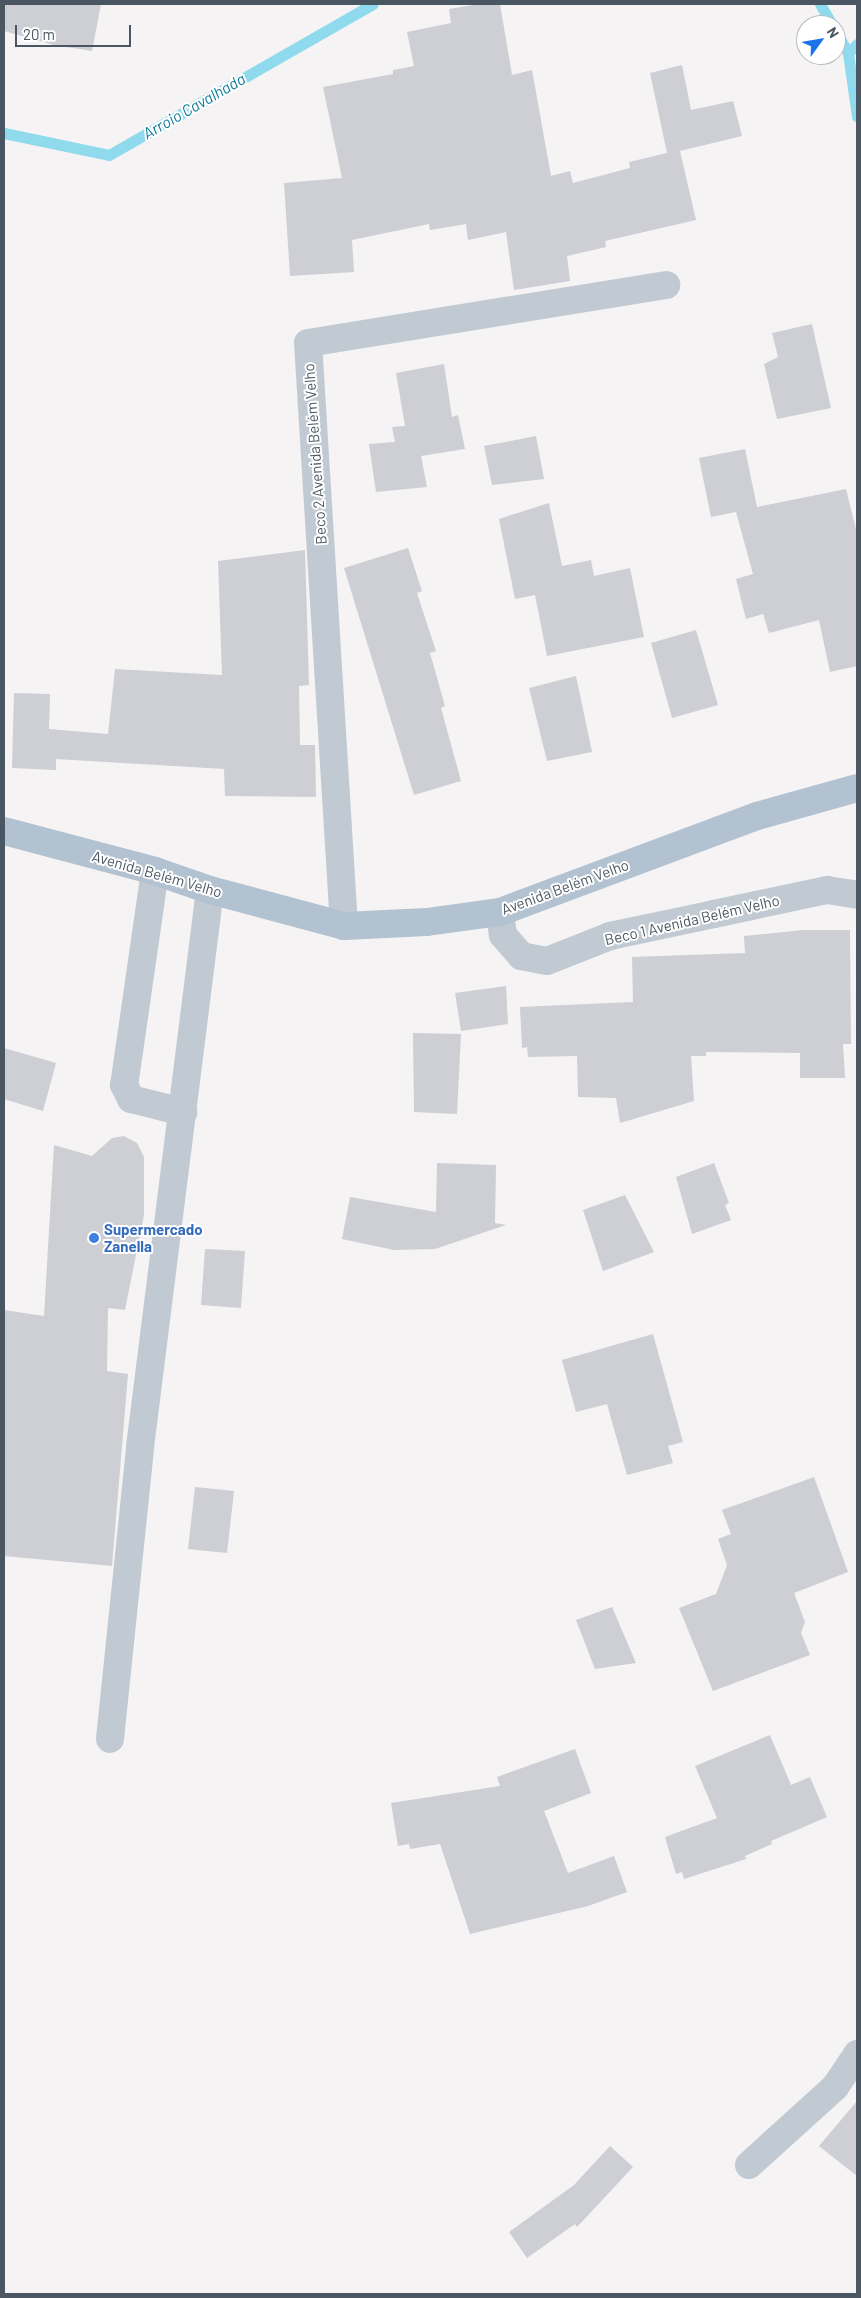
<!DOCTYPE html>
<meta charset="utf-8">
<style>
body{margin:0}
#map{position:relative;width:861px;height:2298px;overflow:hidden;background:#f5f3f3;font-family:Barlow,sans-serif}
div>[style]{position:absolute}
.stream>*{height:11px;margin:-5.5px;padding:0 5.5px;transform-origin:5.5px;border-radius:5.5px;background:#90daee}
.building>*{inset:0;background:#cdcfd5}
.minor>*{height:28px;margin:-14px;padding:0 14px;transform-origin:14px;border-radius:14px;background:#c1cad2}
.major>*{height:28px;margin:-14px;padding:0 14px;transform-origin:14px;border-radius:14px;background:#b3c2d1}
.dots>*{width:14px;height:14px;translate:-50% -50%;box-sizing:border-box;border:2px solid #fff;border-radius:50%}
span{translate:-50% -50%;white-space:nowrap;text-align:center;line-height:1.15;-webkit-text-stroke:4px #fff;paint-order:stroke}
.street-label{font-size:15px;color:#4a5661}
.shop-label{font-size:15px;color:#366cbe;font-weight:700}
.left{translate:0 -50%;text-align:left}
.water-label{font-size:16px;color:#0c7c9b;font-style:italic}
.frame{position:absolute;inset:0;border:5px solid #4a5661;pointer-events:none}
.north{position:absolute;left:796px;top:15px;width:50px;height:50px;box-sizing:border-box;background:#fff;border:1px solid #b7bbc0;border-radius:50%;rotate:58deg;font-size:14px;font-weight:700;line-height:20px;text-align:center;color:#4a5661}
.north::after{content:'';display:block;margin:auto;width:18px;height:22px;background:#1a73e8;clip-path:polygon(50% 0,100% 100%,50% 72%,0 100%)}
.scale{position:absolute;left:15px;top:25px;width:116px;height:22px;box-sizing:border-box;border:2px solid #4a5661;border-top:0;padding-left:6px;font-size:15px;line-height:18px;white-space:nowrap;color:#4a5661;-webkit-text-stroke:4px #fff;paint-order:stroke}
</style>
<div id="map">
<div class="stream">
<i style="left:820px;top:4px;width:24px;rotate:60deg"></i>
<i style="left:836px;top:32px;width:24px;rotate:60deg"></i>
<i style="left:848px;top:53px;width:64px;rotate:81.9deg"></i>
<i style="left:848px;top:53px;width:13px;rotate:-45deg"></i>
<i style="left:4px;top:133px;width:107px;rotate:11.8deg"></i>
<i style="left:109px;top:155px;width:304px;rotate:-29.8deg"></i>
</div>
<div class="building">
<i style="clip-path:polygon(4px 4px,101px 4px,92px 51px,54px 45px,4px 31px)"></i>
<i style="clip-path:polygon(479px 4px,500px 4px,512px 75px,532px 70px,551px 176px,570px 171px,573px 183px,630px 168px,629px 162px,667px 153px,650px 73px,682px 65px,691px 110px,733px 101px,742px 136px,680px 151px,696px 220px,605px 241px,606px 247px,567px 256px,570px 281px,514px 290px,506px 232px,468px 240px,466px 224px,430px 230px,429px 224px,352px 240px,354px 272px,290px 276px,284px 183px,342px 178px,323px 87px,393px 74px,393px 70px,414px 66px,407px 32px,451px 23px,449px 9px)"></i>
<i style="clip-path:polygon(812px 324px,831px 408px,777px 419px,764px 364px,778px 357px,772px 333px)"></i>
<i style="clip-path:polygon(444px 364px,452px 417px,458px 415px,465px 449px,421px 456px,427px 487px,376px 492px,369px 444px,395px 442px,392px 427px,405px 426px,396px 373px)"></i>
<i style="clip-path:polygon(536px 436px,544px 479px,492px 485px,484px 446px)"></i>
<i style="clip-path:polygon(745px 449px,757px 507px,846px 489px,857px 533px,857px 666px,830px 672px,819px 620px,769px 633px,763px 614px,746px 619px,736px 579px,753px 574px,736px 512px,711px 517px,699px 458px)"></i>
<i style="clip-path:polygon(549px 503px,562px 566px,591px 560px,594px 576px,630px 568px,644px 637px,547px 656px,535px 595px,515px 599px,499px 519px)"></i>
<i style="clip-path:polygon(408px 548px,422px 591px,417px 593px,436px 651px,430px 653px,445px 706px,441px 708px,461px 781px,414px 795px,344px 568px)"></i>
<i style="clip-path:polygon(305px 550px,309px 685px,299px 686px,300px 745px,315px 745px,316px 797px,225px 796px,224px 769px,56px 759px,56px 770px,12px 768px,14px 693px,50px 694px,49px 729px,108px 734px,115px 669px,222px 675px,218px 561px)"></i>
<i style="clip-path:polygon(696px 630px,718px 705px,672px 718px,651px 643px)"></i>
<i style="clip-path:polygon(576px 676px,592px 752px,547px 761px,529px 688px)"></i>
<i style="clip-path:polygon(803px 930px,850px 930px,851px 1044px,843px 1044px,845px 1078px,800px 1078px,800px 1053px,706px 1052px,706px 1056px,691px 1056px,694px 1101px,620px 1123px,616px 1098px,578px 1097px,577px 1056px,528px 1057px,527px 1047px,522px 1048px,520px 1007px,633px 1002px,632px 957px,745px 953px,744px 936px)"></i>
<i style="clip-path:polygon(506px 986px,508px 1024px,461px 1031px,455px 993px)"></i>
<i style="clip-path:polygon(413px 1033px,461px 1034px,457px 1114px,414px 1112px)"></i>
<i style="clip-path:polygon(4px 1048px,56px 1063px,43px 1111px,4px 1099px)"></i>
<i style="clip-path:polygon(124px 1136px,137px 1143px,144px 1157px,144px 1215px,125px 1310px,108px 1308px,107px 1371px,128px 1374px,112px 1566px,4px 1556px,4px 1310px,44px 1316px,54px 1145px,92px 1156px,112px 1138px)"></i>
<i style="clip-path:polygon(437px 1163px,496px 1165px,495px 1223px,506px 1225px,435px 1249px,394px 1250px,342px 1239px,350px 1197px,436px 1212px)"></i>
<i style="clip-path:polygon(714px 1163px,729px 1203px,725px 1205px,731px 1220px,692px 1234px,676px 1177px)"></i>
<i style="clip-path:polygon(625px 1195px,654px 1252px,603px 1271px,583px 1210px)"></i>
<i style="clip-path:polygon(205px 1249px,245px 1251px,241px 1308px,201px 1305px)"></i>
<i style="clip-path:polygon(653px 1334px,683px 1442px,668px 1446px,673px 1463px,627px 1475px,607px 1404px,576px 1412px,562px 1360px)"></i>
<i style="clip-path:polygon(814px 1477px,848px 1572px,794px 1593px,805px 1622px,801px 1633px,810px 1655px,713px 1691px,679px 1608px,716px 1594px,727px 1565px,718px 1539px,731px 1534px,722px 1510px)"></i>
<i style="clip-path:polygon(195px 1487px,234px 1491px,227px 1553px,188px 1549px)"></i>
<i style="clip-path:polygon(612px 1607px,636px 1663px,595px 1669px,576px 1620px)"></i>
<i style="clip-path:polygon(770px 1735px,791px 1785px,810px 1777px,827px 1817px,771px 1841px,772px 1844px,745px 1856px,746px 1859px,684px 1879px,682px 1872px,676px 1874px,665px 1837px,717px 1818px,695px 1766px)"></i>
<i style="clip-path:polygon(575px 1749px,591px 1793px,544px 1811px,568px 1873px,614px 1856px,627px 1892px,588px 1906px,470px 1934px,440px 1844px,410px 1849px,409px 1844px,398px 1846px,391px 1803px,500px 1786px,497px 1777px)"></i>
<i style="clip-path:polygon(857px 2101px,857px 2176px,819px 2146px)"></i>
<i style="clip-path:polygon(610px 2146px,633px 2167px,577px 2227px,575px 2224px,527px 2258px,509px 2232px,574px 2185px)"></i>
</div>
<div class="minor">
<i style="left:155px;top:871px;width:216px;rotate:98.2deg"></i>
<i style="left:124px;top:1085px;width:16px;rotate:63deg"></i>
<i style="left:131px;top:1099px;width:54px;rotate:14deg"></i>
<i style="left:500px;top:912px;width:23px;rotate:83deg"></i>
<i style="left:503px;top:935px;width:28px;rotate:49deg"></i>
<i style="left:521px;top:956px;width:26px;rotate:11deg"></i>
<i style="left:547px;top:961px;width:68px;rotate:-21.6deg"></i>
<i style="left:610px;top:936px;width:106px;rotate:-11.9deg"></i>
<i style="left:714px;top:914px;width:116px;rotate:-12deg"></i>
<i style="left:827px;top:890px;width:30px;rotate:9deg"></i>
<i style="left:344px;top:926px;width:584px;rotate:-93.53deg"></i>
<i style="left:308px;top:343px;width:363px;rotate:-9.2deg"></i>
<i style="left:110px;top:1739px;width:294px;rotate:-84.1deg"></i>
<i style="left:140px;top:1447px;width:561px;rotate:-82.84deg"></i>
<i style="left:749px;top:2165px;width:116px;rotate:-42.2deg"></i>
<i style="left:835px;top:2087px;width:40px;rotate:-56deg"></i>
</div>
<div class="major">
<i style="left:4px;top:831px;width:156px;rotate:14.8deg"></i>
<i style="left:155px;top:871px;width:58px;rotate:19.1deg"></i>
<i style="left:210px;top:890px;width:139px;rotate:15deg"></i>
<i style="left:344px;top:926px;width:83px;rotate:-2.8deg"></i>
<i style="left:427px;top:922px;width:74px;rotate:-7.8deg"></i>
<i style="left:500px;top:912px;width:274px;rotate:-20.5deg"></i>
<i style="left:757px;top:816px;width:104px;rotate:-15.6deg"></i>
</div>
<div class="dots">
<i style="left:94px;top:1238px;background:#3f7fe0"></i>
</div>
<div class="street-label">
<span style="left:315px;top:454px;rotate:-94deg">Beco 2 Avenida Belém Velho</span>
<span style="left:157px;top:874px;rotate:16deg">Avenida Belém Velho</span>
<span style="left:565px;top:887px;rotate:-20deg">Avenida Belém Velho</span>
<span style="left:692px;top:920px;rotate:-13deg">Beco 1 Avenida Belém Velho</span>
</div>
<div class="shop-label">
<span class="left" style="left:104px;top:1238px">Supermercado<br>Zanella</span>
</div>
<div class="water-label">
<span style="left:194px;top:106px;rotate:-30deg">Arroio Cavalhada</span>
</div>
<div class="frame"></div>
<div class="north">N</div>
<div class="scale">20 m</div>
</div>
